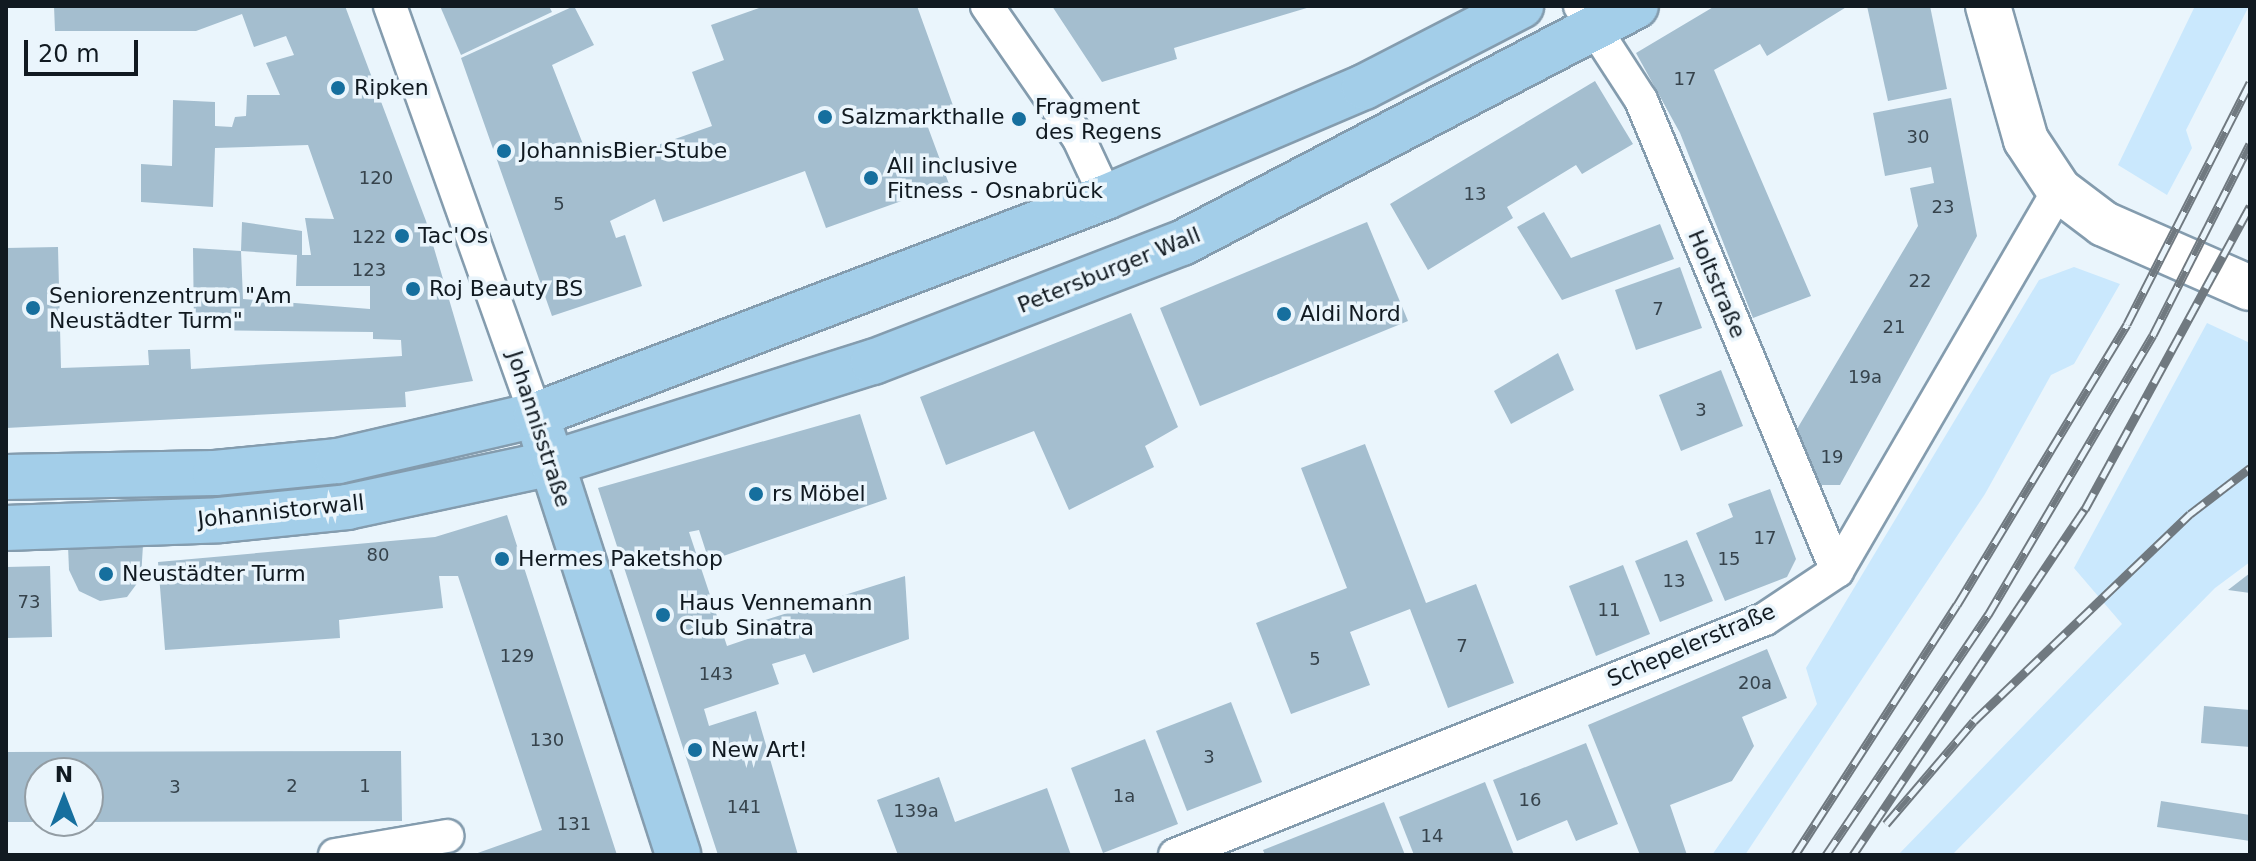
<!DOCTYPE html>
<meta charset="utf-8">
<style>
body{margin:0}
#map{position:relative;width:2256px;height:861px;overflow:hidden;background:#eaf5fc;font-family:"DejaVu Sans",sans-serif}
div>[style]{position:absolute}
.green>*{inset:0;background:#cae8fd}
.building>*{inset:0;background:#a4becf}
.roads{filter:drop-shadow(2px 0 #849cae) drop-shadow(-2px 0 #849cae) drop-shadow(0 2px #849cae) drop-shadow(0 -2px #849cae)}
.street>*{height:32px;margin:-16px;padding:0 16px;transform-origin:16px;border-radius:16px;background:#fff}
.secondary>*{height:44px;margin:-22px;padding:0 22px;transform-origin:22px;border-radius:22px;background:#fff}
.primary>*{height:44px;margin:-22px;padding:0 22px;transform-origin:22px;border-radius:22px;background:#a3cee9}
.rail>*{height:9px;margin-top:-4.5px;transform-origin:0;background:repeating-linear-gradient(90deg,#eaf5fc 0 18px,#707980 0 36px);box-sizing:border-box;border-block:2px solid #707980}
.dots>*{width:22px;height:22px;translate:-50% -50%;box-sizing:border-box;border:4px solid #eaf5fc;border-radius:50%}
span{translate:-50% -50%;white-space:nowrap;text-align:center;line-height:1.15;-webkit-text-stroke:7px #eaf5fc;paint-order:stroke}
.number-label{font-size:18px;color:#36434c}
.number-label span{-webkit-text-stroke-width:0}
.poi-label{font-size:22px;color:#111a21}
.left{translate:0 -50%;text-align:left}
.street-label{font-size:22px;color:#111a21}
.frame{position:absolute;inset:0;border:8px solid #111a21;pointer-events:none}
.north{position:absolute;left:24px;top:757px;width:80px;height:80px;box-sizing:border-box;background:#eaf5fc;border:2px solid #939da4;border-radius:50%;rotate:0deg;font-size:22px;font-weight:700;line-height:32px;text-align:center;color:#111a21}
.north::after{content:'';display:block;margin:auto;width:28px;height:36px;background:#166f9e;clip-path:polygon(50% 0,100% 100%,50% 72%,0 100%)}
.scale{position:absolute;left:24px;top:40px;width:114px;height:36px;box-sizing:border-box;border:4px solid #111a21;border-top:0;padding-left:10px;font-size:24px;line-height:28px;white-space:nowrap;color:#111a21;-webkit-text-stroke:6px #eaf5fc;paint-order:stroke}
</style>
<div id="map">
<div class="green">
<i style="clip-path:polygon(2195px 6px,2249px 6px,2186px 130px,2192px 148px,2167px 195px,2118px 165px)"></i>
<i style="clip-path:polygon(2074px 267px,2120px 284px,2074px 364px,2051px 375px,1985px 494px,1745px 855px,1712px 855px,1817px 704px,1806px 668px,2039px 280px)"></i>
<i style="clip-path:polygon(2207px 323px,2250px 343px,2250px 562px,2215px 588px,1952px 855px,1898px 855px,2122px 624px,2074px 568px)"></i>
</div>
<div class="building">
<i style="clip-path:polygon(54px 6px,345px 6px,426px 221px,473px 381px,405px 392px,406px 407px,6px 428px,6px 248px,58px 247px,61px 368px,149px 365px,148px 350px,190px 349px,191px 369px,402px 356px,401px 340px,373px 339px,373px 332px,194px 330px,193px 248px,241px 251px,243px 299px,370px 309px,370px 286px,296px 286px,297px 255px,241px 251px,242px 222px,302px 231px,302px 255px,311px 255px,305px 218px,334px 219px,308px 145px,215px 148px,213px 207px,141px 202px,141px 164px,172px 166px,173px 100px,215px 102px,215px 126px,232px 127px,235px 117px,246px 116px,247px 95px,280px 95px,266px 63px,294px 55px,286px 36px,254px 47px,242px 14px,196px 31px,55px 31px)"></i>
<i style="clip-path:polygon(440px 6px,549px 6px,552px 12px,461px 55px)"></i>
<i style="clip-path:polygon(574px 6px,594px 45px,552px 65px,588px 157px,632px 142px,638px 152px,712px 126px,692px 72px,724px 60px,711px 25px,765px 6px,917px 6px,955px 111px,926px 122px,949px 184px,826px 228px,805px 171px,663px 222px,655px 199px,610px 221px,616px 238px,625px 235px,642px 286px,552px 316px,461px 58px)"></i>
<i style="clip-path:polygon(1052px 6px,1310px 6px,1310px 7px,1174px 48px,1177px 59px,1102px 82px)"></i>
<i style="clip-path:polygon(1715px 6px,1848px 6px,1767px 56px,1760px 44px,1714px 70px,1811px 296px,1753px 318px,1680px 133px,1636px 53px)"></i>
<i style="clip-path:polygon(1867px 6px,1930px 6px,1947px 89px,1888px 101px)"></i>
<i style="clip-path:polygon(1595px 81px,1633px 144px,1582px 174px,1576px 165px,1507px 207px,1513px 218px,1428px 270px,1390px 204px)"></i>
<i style="clip-path:polygon(1951px 98px,1977px 236px,1840px 485px,1820px 485px,1797px 429px,1918px 226px,1910px 188px,1934px 183px,1931px 167px,1885px 176px,1873px 113px)"></i>
<i style="clip-path:polygon(1544px 212px,1571px 258px,1660px 224px,1674px 259px,1562px 300px,1517px 227px)"></i>
<i style="clip-path:polygon(1367px 222px,1408px 321px,1200px 406px,1160px 308px)"></i>
<i style="clip-path:polygon(1680px 267px,1702px 328px,1636px 350px,1615px 290px)"></i>
<i style="clip-path:polygon(1131px 313px,1178px 427px,1145px 446px,1154px 467px,1069px 510px,1034px 431px,946px 465px,920px 397px)"></i>
<i style="clip-path:polygon(1558px 353px,1574px 390px,1511px 424px,1494px 391px)"></i>
<i style="clip-path:polygon(1721px 370px,1743px 426px,1681px 451px,1659px 395px)"></i>
<i style="clip-path:polygon(860px 414px,887px 499px,709px 561px,699px 530px,689px 532px,727px 646px,762px 634px,759px 622px,905px 576px,909px 639px,813px 673px,805px 654px,772px 664px,779px 684px,704px 709px,709px 726px,756px 711px,798px 855px,718px 855px,598px 488px)"></i>
<i style="clip-path:polygon(1365px 444px,1426px 603px,1476px 584px,1514px 683px,1448px 708px,1410px 609px,1350px 632px,1370px 685px,1291px 714px,1256px 623px,1347px 588px,1301px 468px)"></i>
<i style="clip-path:polygon(1770px 489px,1796px 559px,1787px 577px,1725px 601px,1696px 533px,1733px 517px,1728px 504px)"></i>
<i style="clip-path:polygon(507px 515px,617px 855px,472px 855px,542px 830px,458px 576px,439px 576px,443px 608px,339px 620px,340px 638px,165px 650px,158px 562px,435px 537px)"></i>
<i style="clip-path:polygon(1687px 540px,1713px 601px,1660px 622px,1635px 561px)"></i>
<i style="clip-path:polygon(143px 545px,141px 578px,127px 597px,100px 601px,79px 591px,69px 570px,68px 546px)"></i>
<i style="clip-path:polygon(1623px 565px,1650px 634px,1596px 656px,1569px 586px)"></i>
<i style="clip-path:polygon(50px 566px,52px 637px,6px 638px,6px 567px)"></i>
<i style="clip-path:polygon(2250px 573px,2250px 593px,2228px 590px)"></i>
<i style="clip-path:polygon(1767px 649px,1787px 698px,1742px 717px,1754px 746px,1732px 781px,1670px 805px,1687px 855px,1640px 855px,1588px 725px)"></i>
<i style="clip-path:polygon(1231px 702px,1262px 782px,1187px 811px,1156px 731px)"></i>
<i style="clip-path:polygon(2204px 706px,2250px 710px,2250px 747px,2201px 743px)"></i>
<i style="clip-path:polygon(1145px 739px,1178px 824px,1103px 853px,1071px 768px)"></i>
<i style="clip-path:polygon(1586px 743px,1618px 824px,1576px 841px,1567px 820px,1517px 841px,1493px 780px)"></i>
<i style="clip-path:polygon(401px 751px,402px 821px,88px 822px,88px 773px,40px 773px,40px 822px,6px 822px,6px 752px)"></i>
<i style="clip-path:polygon(939px 777px,955px 822px,1047px 788px,1071px 855px,898px 855px,877px 800px)"></i>
<i style="clip-path:polygon(1485px 782px,1514px 855px,1414px 855px,1399px 817px)"></i>
<i style="clip-path:polygon(2161px 801px,2250px 815px,2250px 841px,2157px 827px)"></i>
<i style="clip-path:polygon(1384px 802px,1405px 855px,1265px 855px,1263px 850px)"></i>
</div>
<div class="roads">
<div class="street">
<i style="left:390px;top:6px;width:434px;rotate:70.4deg"></i>
<i style="left:987px;top:6px;width:162px;rotate:55.3deg"></i>
<i style="left:1079px;top:139px;width:64px;rotate:65deg"></i>
<i style="left:1580px;top:6px;width:112px;rotate:57deg"></i>
<i style="left:1641px;top:100px;width:510px;rotate:67.41deg"></i>
<i style="left:335px;top:855px;width:114px;rotate:-9.6deg"></i>
<i style="left:1175px;top:855px;width:635px;rotate:-21.8deg"></i>
<i style="left:1765px;top:619px;width:87px;rotate:-33.7deg"></i>
<i style="left:1837px;top:571px;width:441px;rotate:-59.8deg"></i>
</div>
<div class="secondary">
<i style="left:1988px;top:6px;width:139px;rotate:74.2deg"></i>
<i style="left:2026px;top:140px;width:60px;rotate:56.6deg"></i>
<i style="left:2059px;top:190px;width:56px;rotate:37.1deg"></i>
<i style="left:2104px;top:224px;width:159px;rotate:23.7deg"></i>
</div>
<div class="primary">
<i style="left:543px;top:436px;width:440px;rotate:72.1deg"></i>
<i style="left:6px;top:477px;width:209px;rotate:-1.1deg"></i>
<i style="left:215px;top:473px;width:124px;rotate:-5.6deg"></i>
<i style="left:338px;top:461px;width:203px;rotate:-13.1deg"></i>
<i style="left:536px;top:415px;width:610px;rotate:-20.93deg"></i>
<i style="left:1106px;top:197px;width:280px;rotate:-23.1deg"></i>
<i style="left:1364px;top:87px;width:177px;rotate:-27.3deg"></i>
<i style="left:6px;top:528px;width:214px;rotate:-2.1deg"></i>
<i style="left:220px;top:520px;width:128px;rotate:-5.8deg"></i>
<i style="left:347px;top:507px;width:210px;rotate:-12.1deg"></i>
<i style="left:552px;top:463px;width:337px;rotate:-17.5deg"></i>
<i style="left:873px;top:362px;width:331px;rotate:-21.1deg"></i>
<i style="left:1182px;top:243px;width:512px;rotate:-27.57deg"></i>
</div>
</div>
<div class="rail">
<i style="left:1886px;top:824px;width:135px;rotate:-49.5deg"></i>
<i style="left:1974px;top:721px;width:299px;rotate:-43.8deg"></i>
<i style="left:2190px;top:514px;width:76px;rotate:-37.5deg"></i>
<i style="left:1795px;top:855px;width:298px;rotate:-57.1deg"></i>
<i style="left:1957px;top:605px;width:328px;rotate:-58.8deg"></i>
<i style="left:2127px;top:324px;width:271px;rotate:-63deg"></i>
<i style="left:1826px;top:855px;width:290px;rotate:-56deg"></i>
<i style="left:1988px;top:615px;width:325px;rotate:-59.5deg"></i>
<i style="left:2153px;top:335px;width:214px;rotate:-63.1deg"></i>
<i style="left:1853px;top:855px;width:417px;rotate:-56.2deg"></i>
<i style="left:2085px;top:509px;width:345px;rotate:-61.4deg"></i>
</div>
<div class="dots">
<i style="left:338px;top:88px;background:#166f9e"></i>
<i style="left:825px;top:117px;background:#166f9e"></i>
<i style="left:1019px;top:119px;background:#166f9e"></i>
<i style="left:504px;top:151px;background:#166f9e"></i>
<i style="left:871px;top:178px;background:#166f9e"></i>
<i style="left:402px;top:236px;background:#166f9e"></i>
<i style="left:413px;top:289px;background:#166f9e"></i>
<i style="left:33px;top:308px;background:#166f9e"></i>
<i style="left:1284px;top:314px;background:#166f9e"></i>
<i style="left:756px;top:494px;background:#166f9e"></i>
<i style="left:502px;top:559px;background:#166f9e"></i>
<i style="left:106px;top:574px;background:#166f9e"></i>
<i style="left:663px;top:615px;background:#166f9e"></i>
<i style="left:695px;top:750px;background:#166f9e"></i>
</div>
<div class="number-label">
<span style="left:1685px;top:79px">17</span>
<span style="left:1918px;top:137px">30</span>
<span style="left:376px;top:178px">120</span>
<span style="left:1475px;top:194px">13</span>
<span style="left:559px;top:204px">5</span>
<span style="left:1943px;top:207px">23</span>
<span style="left:369px;top:237px">122</span>
<span style="left:369px;top:270px">123</span>
<span style="left:1920px;top:281px">22</span>
<span style="left:1658px;top:309px">7</span>
<span style="left:1894px;top:327px">21</span>
<span style="left:1865px;top:377px">19a</span>
<span style="left:1701px;top:410px">3</span>
<span style="left:1832px;top:457px">19</span>
<span style="left:1765px;top:538px">17</span>
<span style="left:378px;top:555px">80</span>
<span style="left:1729px;top:559px">15</span>
<span style="left:1674px;top:581px">13</span>
<span style="left:29px;top:602px">73</span>
<span style="left:1609px;top:610px">11</span>
<span style="left:1462px;top:646px">7</span>
<span style="left:517px;top:656px">129</span>
<span style="left:1315px;top:659px">5</span>
<span style="left:716px;top:674px">143</span>
<span style="left:1755px;top:683px">20a</span>
<span style="left:547px;top:740px">130</span>
<span style="left:1209px;top:757px">3</span>
<span style="left:292px;top:786px">2</span>
<span style="left:365px;top:786px">1</span>
<span style="left:175px;top:787px">3</span>
<span style="left:1124px;top:796px">1a</span>
<span style="left:1530px;top:800px">16</span>
<span style="left:744px;top:807px">141</span>
<span style="left:916px;top:811px">139a</span>
<span style="left:574px;top:824px">131</span>
<span style="left:1432px;top:836px">14</span>
</div>
<div class="poi-label">
<span class="left" style="left:354px;top:88px">Ripken</span>
<span class="left" style="left:1035px;top:119px">Fragment<br>des Regens</span>
<span class="left" style="left:841px;top:117px">Salzmarkthalle</span>
<span class="left" style="left:520px;top:151px">JohannisBier-Stube</span>
<span class="left" style="left:887px;top:178px">All inclusive<br>Fitness - Osnabrück</span>
<span class="left" style="left:418px;top:236px">Tac'Os</span>
<span class="left" style="left:429px;top:289px">Roj Beauty BS</span>
<span class="left" style="left:49px;top:308px">Seniorenzentrum "Am<br>Neustädter Turm"</span>
<span class="left" style="left:1300px;top:314px">Aldi Nord</span>
<span class="left" style="left:772px;top:494px">rs Möbel</span>
<span class="left" style="left:518px;top:559px">Hermes Paketshop</span>
<span class="left" style="left:122px;top:574px">Neustädter Turm</span>
<span class="left" style="left:679px;top:615px">Haus Vennemann<br>Club Sinatra</span>
<span class="left" style="left:711px;top:750px">New Art!</span>
</div>
<div class="street-label">
<span style="left:1109px;top:270px;rotate:-22deg">Petersburger Wall</span>
<span style="left:1717px;top:284px;rotate:67deg">Holtstraße</span>
<span style="left:539px;top:429px;rotate:72deg">Johannisstraße</span>
<span style="left:281px;top:511px;rotate:-6deg">Johannistorwall</span>
<span style="left:1691px;top:645px;rotate:-23deg">Schepelerstraße</span>
</div>
<div class="frame"></div>
<div class="north">N</div>
<div class="scale">20 m</div>
</div>
